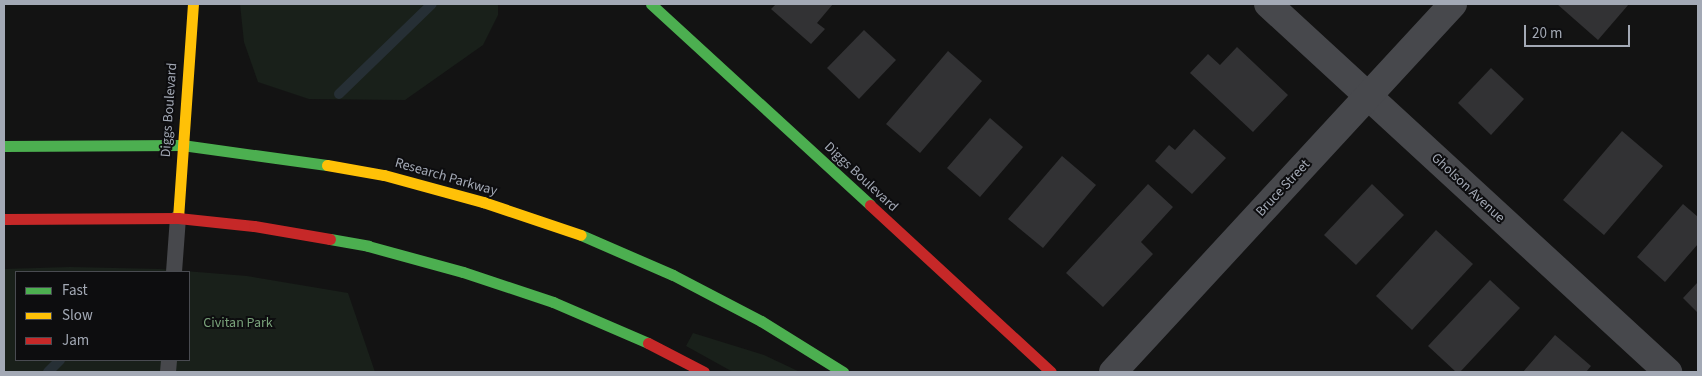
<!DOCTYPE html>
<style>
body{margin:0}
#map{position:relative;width:1702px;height:376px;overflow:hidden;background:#131313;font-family:"Source Sans 3",sans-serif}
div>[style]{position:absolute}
.green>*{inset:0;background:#19201a}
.stream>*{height:10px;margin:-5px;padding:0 5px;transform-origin:5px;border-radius:5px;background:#262f35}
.building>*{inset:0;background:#323234}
.lane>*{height:16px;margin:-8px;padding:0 8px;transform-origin:8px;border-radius:8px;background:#47484c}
.street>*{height:28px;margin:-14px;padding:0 14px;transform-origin:14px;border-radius:14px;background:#47484c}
.fast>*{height:11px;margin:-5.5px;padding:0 5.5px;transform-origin:5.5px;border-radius:5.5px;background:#4caf50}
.slow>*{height:11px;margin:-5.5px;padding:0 5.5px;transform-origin:5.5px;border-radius:5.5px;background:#ffc107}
.jam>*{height:11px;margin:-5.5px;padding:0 5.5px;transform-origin:5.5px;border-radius:5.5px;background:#c62828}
span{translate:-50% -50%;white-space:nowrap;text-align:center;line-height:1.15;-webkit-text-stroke:4px #0d0d0f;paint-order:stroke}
.street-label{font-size:14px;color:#a3a9b5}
.park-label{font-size:14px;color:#79a27a}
.frame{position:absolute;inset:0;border:5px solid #a3a9b5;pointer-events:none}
.legend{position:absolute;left:15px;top:271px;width:175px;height:90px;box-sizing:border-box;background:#0d0d0f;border:1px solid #494b51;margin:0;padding:6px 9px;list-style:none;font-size:15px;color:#a3a9b5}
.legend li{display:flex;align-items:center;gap:10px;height:25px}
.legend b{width:25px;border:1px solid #494b51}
.scale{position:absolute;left:1524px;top:25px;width:106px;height:22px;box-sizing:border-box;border:2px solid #a3a9b5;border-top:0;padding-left:6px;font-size:15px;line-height:18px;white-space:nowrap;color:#a3a9b5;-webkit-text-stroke:4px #0d0d0f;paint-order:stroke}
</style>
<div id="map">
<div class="green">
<i style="clip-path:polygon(240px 4px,498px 4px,498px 15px,483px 45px,405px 100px,309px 99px,258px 82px,244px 42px)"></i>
<i style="clip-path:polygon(evenodd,70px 267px,160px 269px,247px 276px,348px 293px,375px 372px,4px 372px,4px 269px,70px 267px,16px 272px,189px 272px,189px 360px,16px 360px,16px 272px)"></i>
<i style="clip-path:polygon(693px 333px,764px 355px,800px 372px,733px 372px,686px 346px)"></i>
</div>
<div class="stream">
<i style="left:339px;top:94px;width:129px;rotate:-44.1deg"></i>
<i style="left:48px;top:372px;width:17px;rotate:-45deg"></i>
</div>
<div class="building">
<i style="clip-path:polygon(776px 4px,833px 4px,817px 23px,825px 29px,811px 44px,771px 9px)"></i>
<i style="clip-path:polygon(1557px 4px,1629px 4px,1598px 40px)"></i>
<i style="clip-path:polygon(864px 30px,896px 60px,859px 99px,827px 68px)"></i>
<i style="clip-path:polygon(1237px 47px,1288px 95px,1253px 132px,1190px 73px,1208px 54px,1220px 65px)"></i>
<i style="clip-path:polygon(948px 51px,982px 81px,920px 153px,886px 124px)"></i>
<i style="clip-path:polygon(1491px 68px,1524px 99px,1491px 135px,1458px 103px)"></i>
<i style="clip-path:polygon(990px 118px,1023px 147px,980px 197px,947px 168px)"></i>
<i style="clip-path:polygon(1194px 129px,1226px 158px,1192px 194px,1155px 161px,1169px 145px,1175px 150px)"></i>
<i style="clip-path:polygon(1622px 131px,1663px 166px,1604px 235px,1563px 200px)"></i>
<i style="clip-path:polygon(1062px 156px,1096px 185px,1043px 248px,1008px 219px)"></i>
<i style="clip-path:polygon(1148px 184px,1173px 207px,1141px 242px,1153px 254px,1103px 307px,1066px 273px)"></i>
<i style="clip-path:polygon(1372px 184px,1404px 215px,1356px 265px,1324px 235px)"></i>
<i style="clip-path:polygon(1683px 204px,1698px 217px,1698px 244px,1665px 282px,1637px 257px)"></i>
<i style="clip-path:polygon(1436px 230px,1473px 264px,1412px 330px,1376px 296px)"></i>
<i style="clip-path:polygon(1490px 280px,1520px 308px,1460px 372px,1456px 372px,1428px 346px)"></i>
<i style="clip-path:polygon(1698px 282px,1698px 313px,1683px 298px)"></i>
<i style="clip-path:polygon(1555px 335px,1591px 366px,1586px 372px,1523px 372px)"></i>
</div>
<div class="lane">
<i style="left:174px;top:272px;width:54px;rotate:-85.8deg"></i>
<i style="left:168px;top:372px;width:12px;rotate:-85deg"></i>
</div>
<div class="street">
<i style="left:1268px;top:4px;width:544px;rotate:42.61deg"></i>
<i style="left:1113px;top:372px;width:501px;rotate:-47.26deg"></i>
</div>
<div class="fast">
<i style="left:651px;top:4px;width:297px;rotate:42.5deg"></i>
<i style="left:4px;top:146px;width:178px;rotate:-0.3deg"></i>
<i style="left:182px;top:145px;width:146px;rotate:7.9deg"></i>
<i style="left:581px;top:235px;width:100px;rotate:23.5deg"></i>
<i style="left:673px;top:275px;width:99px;rotate:27.6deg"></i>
<i style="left:761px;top:321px;width:97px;rotate:31.9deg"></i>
<i style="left:330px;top:239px;width:39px;rotate:10deg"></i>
<i style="left:368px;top:246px;width:98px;rotate:15.3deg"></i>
<i style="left:463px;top:272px;width:95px;rotate:18.4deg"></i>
<i style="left:553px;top:302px;width:103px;rotate:23.3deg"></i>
</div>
<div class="slow">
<i style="left:327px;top:165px;width:58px;rotate:10deg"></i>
<i style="left:384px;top:175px;width:103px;rotate:15.3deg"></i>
<i style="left:483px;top:202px;width:103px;rotate:18.6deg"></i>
<i style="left:178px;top:218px;width:215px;rotate:-86deg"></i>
</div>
<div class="jam">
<i style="left:870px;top:205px;width:246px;rotate:42.7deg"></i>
<i style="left:4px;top:219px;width:174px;rotate:-0.3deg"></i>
<i style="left:178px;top:218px;width:76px;rotate:6deg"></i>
<i style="left:254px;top:226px;width:77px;rotate:9.7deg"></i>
<i style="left:648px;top:343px;width:63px;rotate:27.4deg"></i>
</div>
<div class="street-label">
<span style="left:169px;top:110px;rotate:-86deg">Diggs Boulevard</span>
<span style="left:446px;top:177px;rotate:16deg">Research Parkway</span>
<span style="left:861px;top:177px;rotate:43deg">Diggs Boulevard</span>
<span style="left:1283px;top:188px;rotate:-47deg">Bruce Street</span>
<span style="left:1468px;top:188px;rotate:43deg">Gholson Avenue</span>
</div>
<div class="park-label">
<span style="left:238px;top:323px">Civitan Park</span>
</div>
<div class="frame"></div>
<ul class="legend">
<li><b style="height:6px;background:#4caf50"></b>Fast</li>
<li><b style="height:6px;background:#ffc107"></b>Slow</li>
<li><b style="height:6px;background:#c62828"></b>Jam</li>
</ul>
<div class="scale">20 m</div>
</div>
